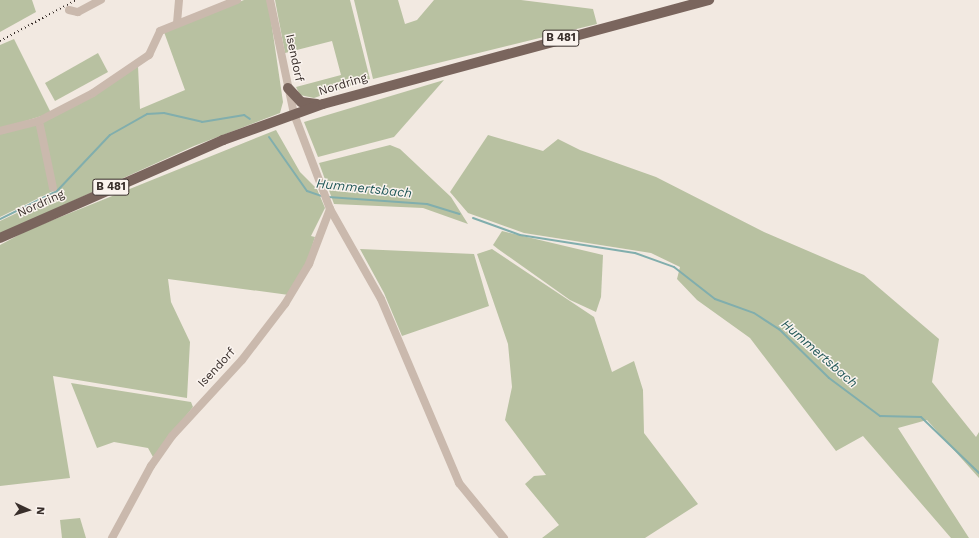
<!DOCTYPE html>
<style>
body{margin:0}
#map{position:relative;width:979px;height:538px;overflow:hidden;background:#f2e9e1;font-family:"Work Sans",sans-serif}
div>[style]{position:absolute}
.green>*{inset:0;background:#b8c1a1}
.stream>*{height:2px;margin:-1px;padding:0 1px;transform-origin:1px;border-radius:1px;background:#81aead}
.minor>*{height:8px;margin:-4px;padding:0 4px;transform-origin:4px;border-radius:4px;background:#cab9ad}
.major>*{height:10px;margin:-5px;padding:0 5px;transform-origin:5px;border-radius:5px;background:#7a655d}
.rail>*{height:2px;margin-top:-1px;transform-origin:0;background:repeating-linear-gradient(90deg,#392f2b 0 1px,transparent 0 4px)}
span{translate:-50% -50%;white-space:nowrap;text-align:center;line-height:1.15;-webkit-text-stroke:3px #faf3ee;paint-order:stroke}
.shield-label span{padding:1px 3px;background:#faf3ee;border:1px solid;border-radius:3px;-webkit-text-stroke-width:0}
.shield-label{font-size:11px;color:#392f2b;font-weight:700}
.street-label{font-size:12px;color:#392f2b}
.water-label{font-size:13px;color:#235959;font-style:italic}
.north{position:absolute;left:8px;top:490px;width:40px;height:40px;-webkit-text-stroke:3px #faf3ee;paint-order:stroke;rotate:94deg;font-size:11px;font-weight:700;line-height:16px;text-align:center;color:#392f2b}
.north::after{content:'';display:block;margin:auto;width:14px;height:18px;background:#392f2b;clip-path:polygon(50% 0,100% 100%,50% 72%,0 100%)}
</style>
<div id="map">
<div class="green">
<i style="clip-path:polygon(0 0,32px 0,36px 12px,0 32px)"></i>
<i style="clip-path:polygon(244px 0,268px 0,283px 102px,280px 113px,194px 146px,0 234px,0 221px,57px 194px,42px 123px,138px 66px,140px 109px,185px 90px,164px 32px)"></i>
<i style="clip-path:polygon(275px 0,350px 0,370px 79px,314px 98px,300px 95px,296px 87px,341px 75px,332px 41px,285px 53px)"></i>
<i style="clip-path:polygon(354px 0,398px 0,405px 24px,417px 20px,434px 0,521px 0,593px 9px,597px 24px,373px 79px)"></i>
<i style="clip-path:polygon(14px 39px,51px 113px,0 129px,0 45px)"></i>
<i style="clip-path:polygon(98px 53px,108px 72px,55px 101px,45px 83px)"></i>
<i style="clip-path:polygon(444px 80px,394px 137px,318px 157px,304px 122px)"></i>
<i style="clip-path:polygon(38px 123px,53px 191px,0 217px,0 133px)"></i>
<i style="clip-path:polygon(276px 130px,300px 172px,317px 189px,325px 208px,311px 236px,315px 237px,307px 262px,289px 295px,168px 279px,171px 302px,190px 342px,187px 398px,53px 376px,70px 478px,0 486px,0 245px,28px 230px)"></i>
<i style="clip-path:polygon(488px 135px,543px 151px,558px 139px,580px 150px,656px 177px,764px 232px,864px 275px,939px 339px,932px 382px,976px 437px,979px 432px,979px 478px,927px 420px,898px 428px,969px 538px,951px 538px,863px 436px,836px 451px,750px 338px,697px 300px,677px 279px,680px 267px,651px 253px,524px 233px,468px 213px,450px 192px)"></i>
<i style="clip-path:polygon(390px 145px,400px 149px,451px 197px,468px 224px,423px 208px,334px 204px,319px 163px)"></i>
<i style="clip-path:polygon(502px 231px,603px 255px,601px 297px,596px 312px,570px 300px,498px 249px,493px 245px)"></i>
<i style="clip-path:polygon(360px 249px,474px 254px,489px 306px,402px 336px,384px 293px)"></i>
<i style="clip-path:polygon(492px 249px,594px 317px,612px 372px,634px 361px,643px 390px,644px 433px,698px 504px,645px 538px,542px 538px,559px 525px,525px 484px,534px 476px,546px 475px,505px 420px,512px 387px,508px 344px,477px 254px)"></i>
<i style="clip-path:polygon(71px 383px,191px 402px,193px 407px,153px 457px,148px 448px,114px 442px,97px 448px)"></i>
<i style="clip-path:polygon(80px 518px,86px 538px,62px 538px,60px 520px)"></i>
</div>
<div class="stream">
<i style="left:269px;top:137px;width:66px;rotate:54.9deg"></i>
<i style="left:307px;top:191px;width:18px;rotate:19deg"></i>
<i style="left:328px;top:197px;width:99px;rotate:4deg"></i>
<i style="left:427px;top:204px;width:34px;rotate:17deg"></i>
<i style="left:473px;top:218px;width:50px;rotate:19.9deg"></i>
<i style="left:520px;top:235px;width:116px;rotate:8.9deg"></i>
<i style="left:635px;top:253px;width:41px;rotate:19.7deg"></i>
<i style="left:674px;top:267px;width:52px;rotate:38deg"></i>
<i style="left:715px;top:299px;width:41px;rotate:19.7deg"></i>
<i style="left:754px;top:313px;width:30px;rotate:33deg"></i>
<i style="left:779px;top:329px;width:70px;rotate:44.4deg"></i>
<i style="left:829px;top:378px;width:64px;rotate:36.7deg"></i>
<i style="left:880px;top:416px;width:41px;rotate:1.4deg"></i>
<i style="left:921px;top:417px;width:81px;rotate:44deg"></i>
<i style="left:0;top:219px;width:64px;rotate:-26.2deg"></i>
<i style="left:57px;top:191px;width:77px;rotate:-46.6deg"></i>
<i style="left:110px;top:135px;width:43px;rotate:-29.6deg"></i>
<i style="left:147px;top:114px;width:17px;rotate:-3deg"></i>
<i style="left:164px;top:113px;width:39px;rotate:13deg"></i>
<i style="left:202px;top:122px;width:43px;rotate:-9.5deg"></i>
<i style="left:244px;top:115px;width:7px;rotate:34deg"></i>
</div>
<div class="minor">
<i style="left:270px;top:0;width:116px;rotate:78.1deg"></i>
<i style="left:294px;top:114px;width:102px;rotate:69.2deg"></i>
<i style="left:330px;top:209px;width:103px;rotate:60.5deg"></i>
<i style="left:381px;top:299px;width:200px;rotate:67deg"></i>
<i style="left:459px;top:483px;width:71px;rotate:50.7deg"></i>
<i style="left:69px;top:10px;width:9px;rotate:13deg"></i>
<i style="left:78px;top:12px;width:26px;rotate:-28deg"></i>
<i style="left:177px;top:23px;width:23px;rotate:-85deg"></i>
<i style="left:39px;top:121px;width:68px;rotate:78.2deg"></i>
<i style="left:0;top:131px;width:40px;rotate:-14.4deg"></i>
<i style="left:39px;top:121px;width:61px;rotate:-27.4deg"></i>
<i style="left:93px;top:93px;width:68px;rotate:-34.2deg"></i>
<i style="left:149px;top:55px;width:26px;rotate:-65deg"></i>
<i style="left:160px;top:31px;width:83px;rotate:-21.9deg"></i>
<i style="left:112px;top:538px;width:82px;rotate:-61.6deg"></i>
<i style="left:151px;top:466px;width:37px;rotate:-55deg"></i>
<i style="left:172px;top:436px;width:103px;rotate:-47.4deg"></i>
<i style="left:242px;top:360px;width:71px;rotate:-52.5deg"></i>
<i style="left:285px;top:304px;width:47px;rotate:-59deg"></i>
<i style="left:309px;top:264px;width:59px;rotate:-69.1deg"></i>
</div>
<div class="major">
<i style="left:288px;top:88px;width:19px;rotate:47deg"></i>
<i style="left:301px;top:102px;width:16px;rotate:7deg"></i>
<i style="left:0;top:238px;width:244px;rotate:-23.7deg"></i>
<i style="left:223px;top:140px;width:106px;rotate:-19.8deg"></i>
<i style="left:323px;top:104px;width:400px;rotate:-15.1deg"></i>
</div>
<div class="rail">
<i style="left:0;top:41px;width:86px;rotate:-28.3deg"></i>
</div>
<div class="shield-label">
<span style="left:561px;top:38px">B 481</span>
<span style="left:111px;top:187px">B 481</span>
</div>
<div class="street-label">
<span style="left:294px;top:58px;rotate:78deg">Isendorf</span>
<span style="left:343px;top:85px;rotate:-17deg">Nordring</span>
<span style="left:41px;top:204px;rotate:-24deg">Nordring</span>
<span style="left:217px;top:368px;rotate:-47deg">Isendorf</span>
</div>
<div class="water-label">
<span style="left:364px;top:189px;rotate:6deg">Hummertsbach</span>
<span style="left:819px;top:354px;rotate:41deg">Hummertsbach</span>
</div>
<div class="north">N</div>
</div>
